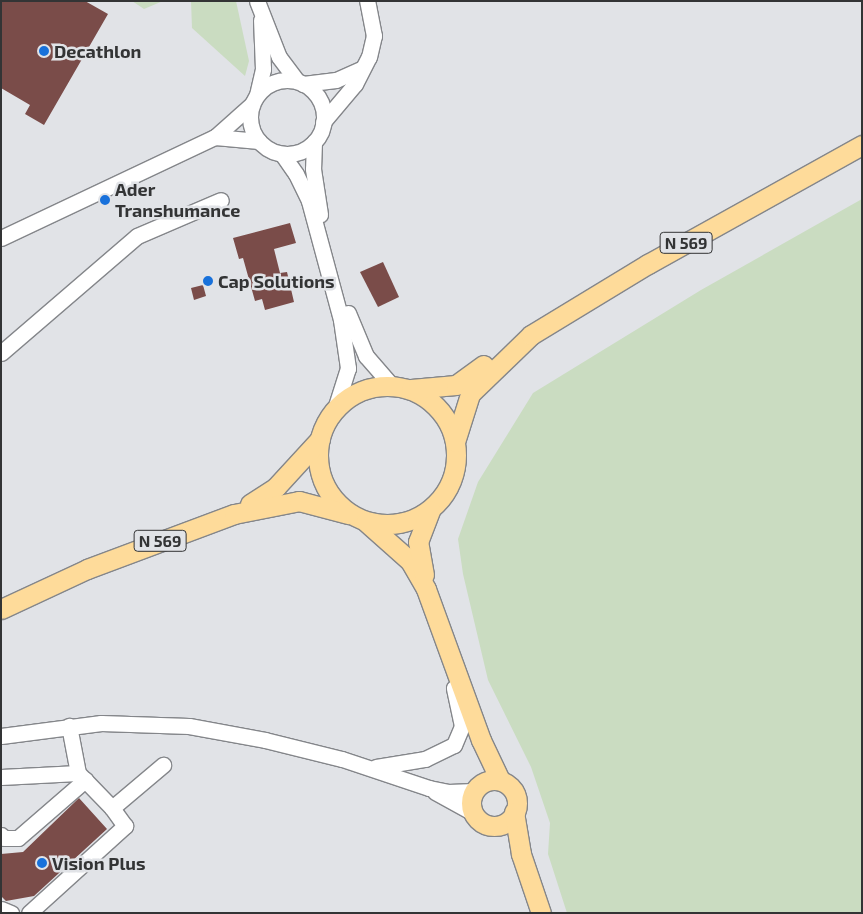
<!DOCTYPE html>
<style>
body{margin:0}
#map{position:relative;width:863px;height:914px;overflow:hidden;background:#e1e3e7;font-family:"Exo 2",sans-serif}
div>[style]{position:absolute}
.green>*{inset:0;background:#cadcc1}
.building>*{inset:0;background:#7a4c49}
.roads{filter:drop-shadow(1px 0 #84868a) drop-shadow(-1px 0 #84868a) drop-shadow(0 1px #84868a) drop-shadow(0 -1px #84868a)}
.minor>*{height:15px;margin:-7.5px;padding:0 7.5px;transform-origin:7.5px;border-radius:7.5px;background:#fff}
.minor>.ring{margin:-7.5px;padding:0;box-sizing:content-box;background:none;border:15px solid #fff;border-radius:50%}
.major>*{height:19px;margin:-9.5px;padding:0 9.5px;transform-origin:9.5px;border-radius:9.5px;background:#fedb9a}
.major>.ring{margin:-9.5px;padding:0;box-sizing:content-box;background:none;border:19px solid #fedb9a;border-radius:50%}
.dots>*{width:14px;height:14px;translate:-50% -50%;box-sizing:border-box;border:2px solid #e1e3e7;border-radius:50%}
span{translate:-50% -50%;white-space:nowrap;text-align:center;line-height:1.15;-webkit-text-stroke:5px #e1e3e7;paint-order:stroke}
.shield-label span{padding:1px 4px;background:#e1e3e7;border:1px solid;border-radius:4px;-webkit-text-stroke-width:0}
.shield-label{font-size:16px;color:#333435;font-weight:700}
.poi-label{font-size:18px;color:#333435;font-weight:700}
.left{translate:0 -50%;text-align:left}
.frame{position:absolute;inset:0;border:2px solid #333435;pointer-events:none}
</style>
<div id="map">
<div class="green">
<i style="clip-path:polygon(132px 1px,163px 1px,144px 9px)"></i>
<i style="clip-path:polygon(191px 1px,236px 1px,249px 61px,245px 76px,192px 28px)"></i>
<i style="clip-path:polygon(862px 199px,862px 913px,567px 913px,548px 854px,550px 823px,531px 767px,488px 680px,463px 574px,458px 539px,478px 482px,533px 393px,701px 290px)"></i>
</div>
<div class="building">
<i style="clip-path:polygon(1px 1px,85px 1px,108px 14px,44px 125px,25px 114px,30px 105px,1px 88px)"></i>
<i style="clip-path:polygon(290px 223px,296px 243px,274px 249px,280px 273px,287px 272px,294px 302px,265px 310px,262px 299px,255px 301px,243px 258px,239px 259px,233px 238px)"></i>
<i style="clip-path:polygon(383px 262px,399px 297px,378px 307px,360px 272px)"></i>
<i style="clip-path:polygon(203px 285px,206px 296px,194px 300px,191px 288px)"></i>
<i style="clip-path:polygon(79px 798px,107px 829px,34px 896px,6px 901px,1px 896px,1px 854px,23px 852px)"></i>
</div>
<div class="roads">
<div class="minor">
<i style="left:257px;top:1px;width:60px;rotate:68.6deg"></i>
<i style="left:279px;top:57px;width:30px;rotate:53deg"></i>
<i class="ring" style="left:250px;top:80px;width:59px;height:59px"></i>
<i style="left:303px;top:84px;width:33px;rotate:-7deg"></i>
<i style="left:336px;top:80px;width:27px;rotate:-24deg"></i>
<i style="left:257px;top:95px;width:27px;rotate:-77deg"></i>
<i style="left:263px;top:69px;width:49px;rotate:-92.3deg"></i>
<i style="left:323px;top:122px;width:50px;rotate:-49.9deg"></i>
<i style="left:355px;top:84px;width:30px;rotate:-63deg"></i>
<i style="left:369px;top:57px;width:22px;rotate:-77deg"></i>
<i style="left:374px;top:36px;width:36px;rotate:-101deg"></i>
<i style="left:215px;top:137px;width:44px;rotate:5.2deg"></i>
<i style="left:314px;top:142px;width:27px;rotate:92deg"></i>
<i style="left:313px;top:169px;width:46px;rotate:81.2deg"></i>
<i style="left:282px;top:154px;width:24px;rotate:55deg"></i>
<i style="left:296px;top:174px;width:30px;rotate:64deg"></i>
<i style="left:309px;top:201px;width:123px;rotate:74.9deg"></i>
<i style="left:341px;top:320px;width:49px;rotate:81.7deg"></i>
<i style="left:348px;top:368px;width:43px;rotate:107.6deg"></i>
<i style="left:1px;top:238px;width:237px;rotate:-25.3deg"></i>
<i style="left:215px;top:137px;width:50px;rotate:-41.7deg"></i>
<i style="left:348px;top:313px;width:47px;rotate:67.3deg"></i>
<i style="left:366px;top:356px;width:40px;rotate:49deg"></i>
<i style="left:1px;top:353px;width:179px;rotate:-40.7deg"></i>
<i style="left:137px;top:236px;width:91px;rotate:-23.2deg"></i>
<i style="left:1px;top:736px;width:101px;rotate:-7.4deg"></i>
<i style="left:101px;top:723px;width:88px;rotate:2deg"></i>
<i style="left:189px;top:726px;width:77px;rotate:10.4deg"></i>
<i style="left:265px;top:740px;width:79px;rotate:13.9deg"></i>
<i style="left:342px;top:759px;width:92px;rotate:18.4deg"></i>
<i style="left:429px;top:788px;width:19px;rotate:12deg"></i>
<i style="left:448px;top:792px;width:26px;rotate:-2deg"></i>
<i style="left:376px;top:767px;width:50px;rotate:-9.3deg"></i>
<i style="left:425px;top:759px;width:32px;rotate:-26deg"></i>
<i style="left:454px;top:745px;width:21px;rotate:-67deg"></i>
<i style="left:462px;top:726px;width:39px;rotate:-102deg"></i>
<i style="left:1px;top:777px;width:77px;rotate:-3deg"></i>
<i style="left:78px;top:773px;width:48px;rotate:-100.8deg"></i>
<i style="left:85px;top:780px;width:39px;rotate:46deg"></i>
<i style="left:112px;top:808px;width:67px;rotate:-40.1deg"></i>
<i style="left:435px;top:792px;width:43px;rotate:28.9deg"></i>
<i style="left:1px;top:835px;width:4px;rotate:45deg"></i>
<i style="left:4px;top:838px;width:14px"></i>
<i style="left:18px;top:838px;width:89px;rotate:-40.9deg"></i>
<i style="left:85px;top:780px;width:10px;rotate:-135deg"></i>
<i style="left:1px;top:909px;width:11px;rotate:22deg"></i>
<i style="left:29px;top:913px;width:130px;rotate:-42.2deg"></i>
<i style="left:125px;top:826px;width:22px;rotate:-126deg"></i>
</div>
<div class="major">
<i class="ring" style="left:318px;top:386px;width:119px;height:119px"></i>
<i style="left:411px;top:389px;width:45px;rotate:-5.1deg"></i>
<i style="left:456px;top:385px;width:34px;rotate:-36deg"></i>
<i style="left:455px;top:442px;width:50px;rotate:-72.6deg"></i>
<i style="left:470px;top:394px;width:85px;rotate:-44deg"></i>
<i style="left:531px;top:335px;width:137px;rotate:-31.3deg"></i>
<i style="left:648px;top:264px;width:245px;rotate:-29.1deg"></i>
<i style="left:250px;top:504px;width:31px;rotate:-33deg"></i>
<i style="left:276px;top:487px;width:65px;rotate:-47.5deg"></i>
<i style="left:366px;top:522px;width:59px;rotate:41.6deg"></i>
<i style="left:410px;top:561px;width:32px;rotate:60deg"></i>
<i style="left:426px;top:589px;width:161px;rotate:70deg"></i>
<i style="left:481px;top:740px;width:44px;rotate:64.6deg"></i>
<i style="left:424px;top:575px;width:34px;rotate:-100deg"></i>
<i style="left:418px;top:542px;width:34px;rotate:-69deg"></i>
<i style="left:1px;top:609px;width:95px;rotate:-24.9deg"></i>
<i style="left:87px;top:569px;width:157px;rotate:-20.5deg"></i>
<i style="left:234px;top:514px;width:66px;rotate:-11.3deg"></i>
<i style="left:299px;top:501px;width:51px;rotate:14.9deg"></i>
<i class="ring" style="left:471px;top:780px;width:27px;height:27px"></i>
<i style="left:514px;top:812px;width:43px;rotate:80.5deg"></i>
<i style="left:521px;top:854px;width:62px;rotate:71.3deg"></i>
</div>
</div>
<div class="dots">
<i style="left:44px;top:51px;background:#1871db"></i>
<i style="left:105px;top:200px;background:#1871db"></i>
<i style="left:208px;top:281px;background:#1871db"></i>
<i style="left:42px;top:863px;background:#1871db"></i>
</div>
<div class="shield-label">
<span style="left:686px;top:243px">N 569</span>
<span style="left:160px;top:541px">N 569</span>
</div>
<div class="poi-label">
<span class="left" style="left:54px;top:51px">Decathlon</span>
<span class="left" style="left:115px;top:200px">Ader<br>Transhumance</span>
<span class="left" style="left:218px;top:281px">Cap Solutions</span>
<span class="left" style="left:52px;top:863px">Vision Plus</span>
</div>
<div class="frame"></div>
</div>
